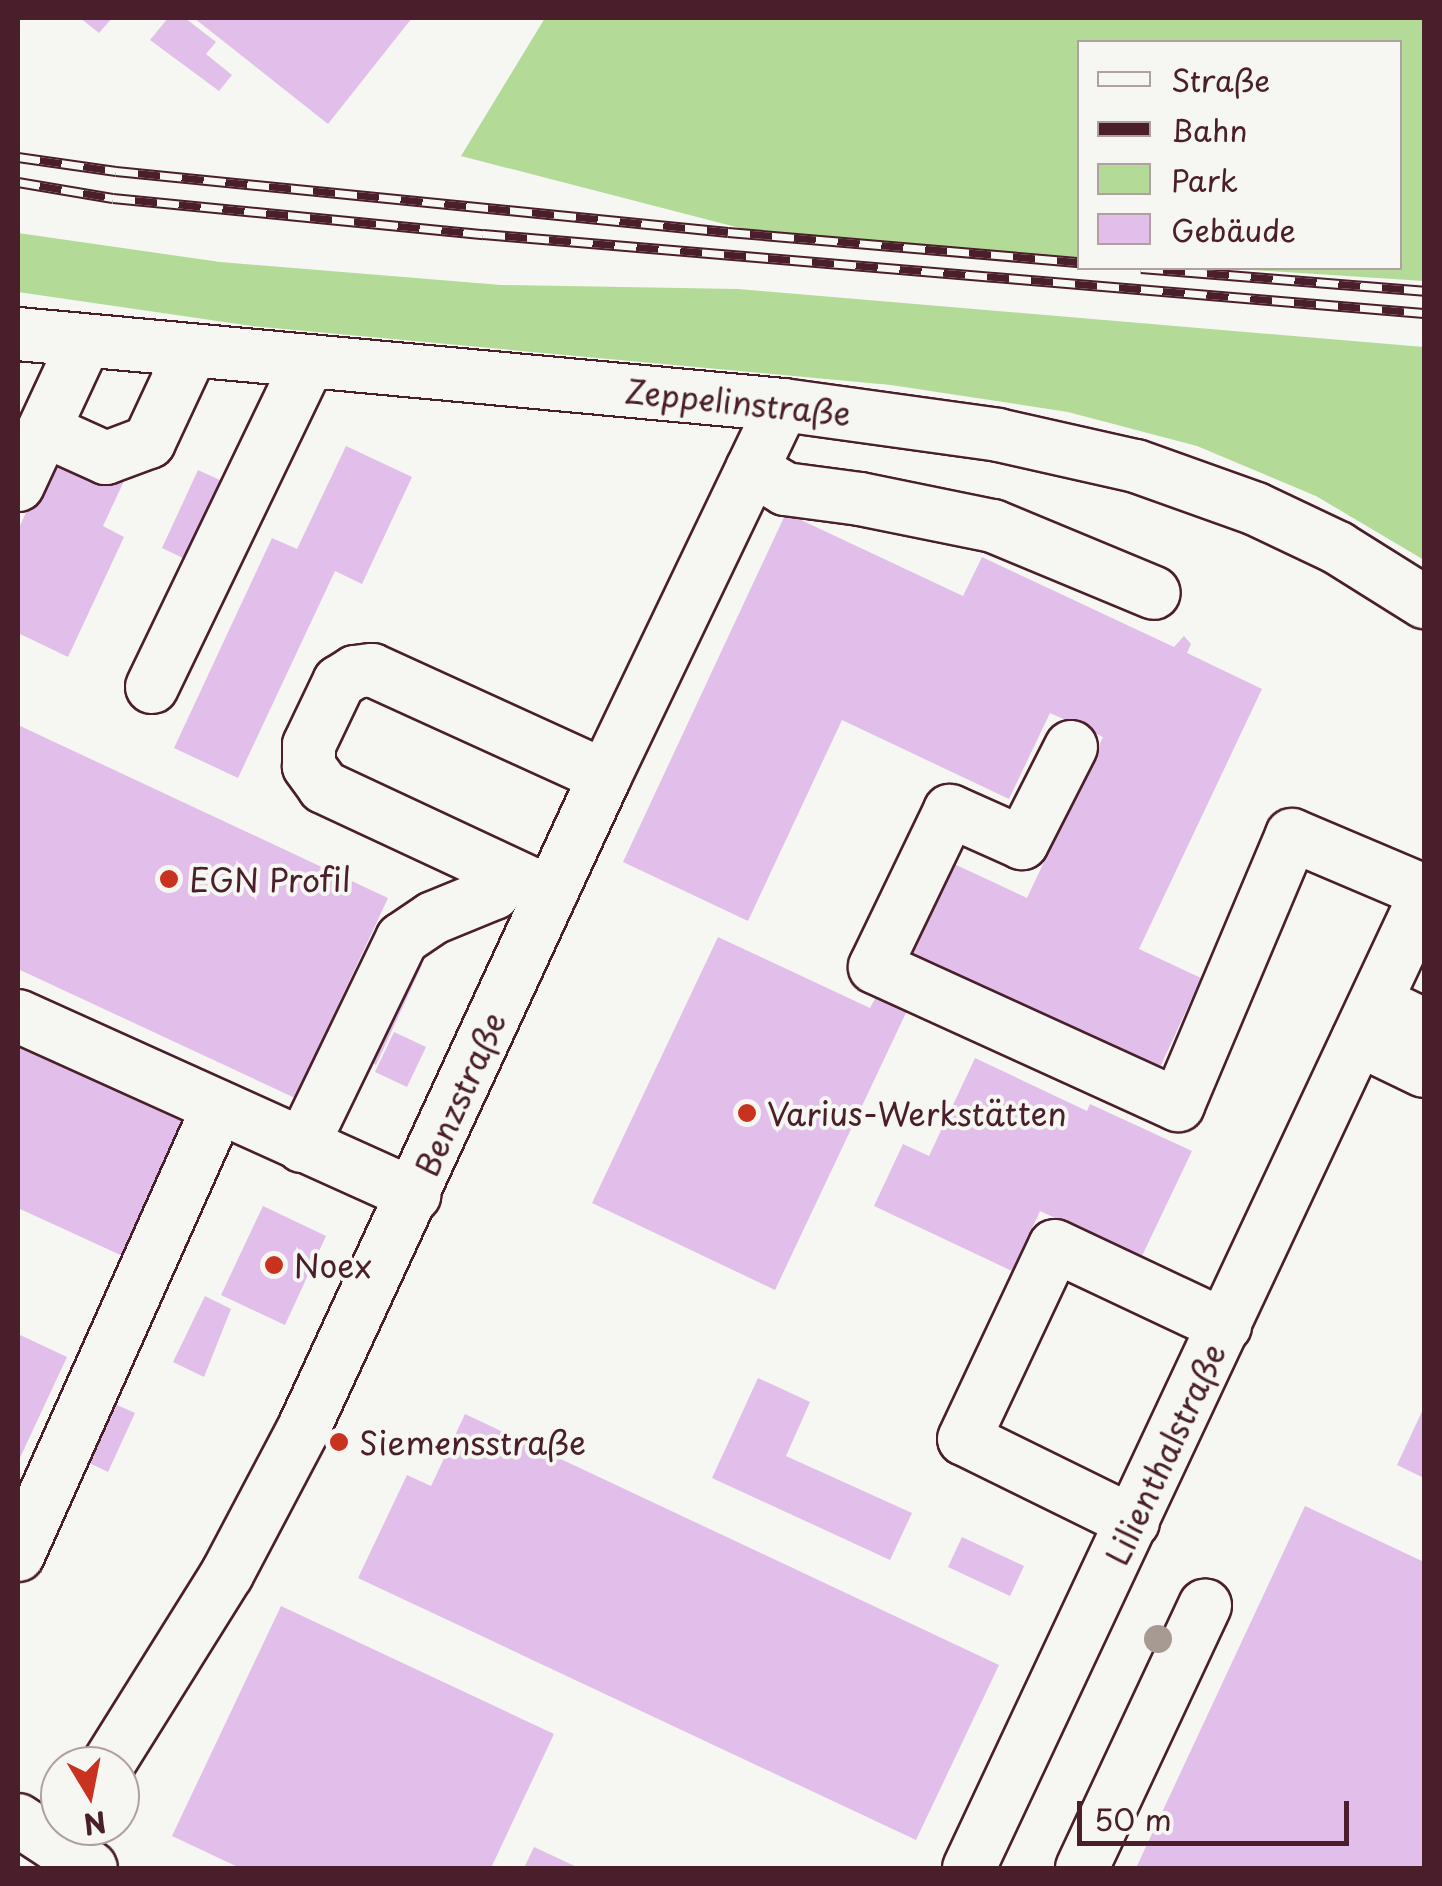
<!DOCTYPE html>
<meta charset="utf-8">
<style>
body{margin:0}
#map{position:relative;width:1442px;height:1886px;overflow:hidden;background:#f6f6f2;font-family:"Playpen Sans",sans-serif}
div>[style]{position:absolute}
.green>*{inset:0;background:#b3da97}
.building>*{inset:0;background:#e2bfea}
.roads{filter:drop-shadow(2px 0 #4a1f2b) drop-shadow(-2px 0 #4a1f2b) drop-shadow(0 2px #4a1f2b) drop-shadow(0 -2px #4a1f2b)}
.minor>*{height:52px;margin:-26px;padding:0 26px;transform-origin:26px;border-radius:26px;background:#f6f6f2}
.rail>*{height:11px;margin-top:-5.5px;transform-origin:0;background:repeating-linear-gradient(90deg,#f6f6f2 0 22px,#4a1f2b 0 44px);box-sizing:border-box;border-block:2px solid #4a1f2b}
.trees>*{width:28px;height:28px;margin:-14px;border-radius:50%;background:#a69a93}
.dots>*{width:28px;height:28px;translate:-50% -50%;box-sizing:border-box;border:5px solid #f6f6f2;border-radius:50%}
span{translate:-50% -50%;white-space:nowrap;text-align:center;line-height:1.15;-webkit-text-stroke:8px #f6f6f2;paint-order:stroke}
.street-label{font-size:32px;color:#4a1f2b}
.poi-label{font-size:32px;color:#4a1f2b}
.left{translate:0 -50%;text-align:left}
.frame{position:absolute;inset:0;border:20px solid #4a1f2b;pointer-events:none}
.legend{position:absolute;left:1077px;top:40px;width:325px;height:230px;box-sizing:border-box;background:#f6f6f2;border:2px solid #b1a0a2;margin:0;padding:12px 18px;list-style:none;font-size:30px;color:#4a1f2b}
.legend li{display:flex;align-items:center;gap:20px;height:50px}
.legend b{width:50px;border:2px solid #b1a0a2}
.north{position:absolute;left:40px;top:1746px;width:100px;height:100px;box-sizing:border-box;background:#f6f6f2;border:2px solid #b1a0a2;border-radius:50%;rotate:170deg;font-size:28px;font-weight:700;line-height:40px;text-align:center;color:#4a1f2b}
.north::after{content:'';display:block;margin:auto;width:35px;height:45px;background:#c8321e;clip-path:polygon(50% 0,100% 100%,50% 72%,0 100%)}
.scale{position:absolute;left:1077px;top:1801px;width:272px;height:45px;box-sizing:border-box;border:5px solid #4a1f2b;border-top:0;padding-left:12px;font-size:30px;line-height:35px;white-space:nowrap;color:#4a1f2b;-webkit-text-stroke:8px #f6f6f2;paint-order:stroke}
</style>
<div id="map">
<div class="green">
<i style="clip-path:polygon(545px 18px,1424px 18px,1424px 281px,1223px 268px,1400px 268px,1400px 42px,1080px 42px,1079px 258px,775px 237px,461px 156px)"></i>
<i style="clip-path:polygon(18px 233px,220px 262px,501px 285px,738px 289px,1424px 347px,1424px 560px,1316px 496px,1197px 446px,1068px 412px,891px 385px,252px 326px,18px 292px)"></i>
</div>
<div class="building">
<i style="clip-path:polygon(80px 18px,112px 18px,99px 33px)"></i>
<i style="clip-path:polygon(168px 18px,185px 18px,216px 42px,206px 54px,232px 75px,219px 91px,150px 40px)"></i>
<i style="clip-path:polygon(194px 18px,412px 18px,328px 124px)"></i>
<i style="clip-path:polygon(346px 446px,412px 477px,362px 584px,335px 571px,238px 778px,174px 748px,272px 538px,297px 549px)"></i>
<i style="clip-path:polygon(55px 449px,124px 481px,103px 526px,124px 537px,68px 657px,18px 633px,18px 530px)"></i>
<i style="clip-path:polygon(198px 470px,224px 482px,187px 560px,162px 548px)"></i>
<i style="clip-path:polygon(786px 513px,963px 596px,982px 557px,1174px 647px,1184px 636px,1191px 644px,1187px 653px,1262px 689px,1139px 949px,1201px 978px,1157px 1074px,905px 958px,950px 862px,1027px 898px,1103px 737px,1050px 713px,1009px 799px,842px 720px,748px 921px,623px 862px)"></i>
<i style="clip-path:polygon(18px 725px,388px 898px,295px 1098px,18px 969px)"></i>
<i style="clip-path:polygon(718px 937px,870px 1008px,883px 984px,913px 998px,775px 1290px,592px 1203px)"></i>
<i style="clip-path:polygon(407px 959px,422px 965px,376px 1065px,361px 1057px)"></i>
<i style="clip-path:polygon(394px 1032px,426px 1047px,407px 1087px,375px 1072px)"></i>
<i style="clip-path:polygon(18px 1047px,188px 1124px,127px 1258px,18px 1208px)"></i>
<i style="clip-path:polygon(975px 1058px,1087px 1111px,1090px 1104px,1192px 1151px,1141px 1258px,1040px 1211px,1012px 1271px,874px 1206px,903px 1144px,929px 1156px)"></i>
<i style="clip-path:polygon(263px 1206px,326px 1236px,285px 1325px,221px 1295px)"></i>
<i style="clip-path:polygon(205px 1296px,231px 1309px,204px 1377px,173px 1362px)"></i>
<i style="clip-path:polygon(18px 1334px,67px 1357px,18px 1462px)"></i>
<i style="clip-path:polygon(758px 1378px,810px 1402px,786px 1456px,912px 1513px,890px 1560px,712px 1478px)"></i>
<i style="clip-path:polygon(106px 1400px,135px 1413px,108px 1472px,79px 1458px)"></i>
<i style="clip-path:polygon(1424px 1407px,1424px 1478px,1397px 1465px)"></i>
<i style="clip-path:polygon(465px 1414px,999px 1665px,916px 1840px,358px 1578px,407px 1475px,431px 1486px)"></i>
<i style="clip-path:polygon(1305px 1506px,1424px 1562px,1424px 1868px,1136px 1868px)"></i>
<i style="clip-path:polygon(962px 1537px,1024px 1566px,1010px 1596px,948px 1567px)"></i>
<i style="clip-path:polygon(281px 1606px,554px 1734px,491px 1868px,240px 1868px,172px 1836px)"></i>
<i style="clip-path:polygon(534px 1847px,579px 1868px,524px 1868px)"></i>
</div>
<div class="roads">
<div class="minor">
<i style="left:18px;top:334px;width:768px;rotate:5.3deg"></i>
<i style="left:783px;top:405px;width:217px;rotate:7.9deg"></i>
<i style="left:998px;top:435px;width:141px;rotate:12.7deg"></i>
<i style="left:1136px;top:466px;width:127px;rotate:19.7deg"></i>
<i style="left:1256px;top:509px;width:91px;rotate:25.4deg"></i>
<i style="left:1338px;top:548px;width:102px;rotate:32.1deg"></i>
<i style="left:44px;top:430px;width:68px;rotate:24.3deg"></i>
<i style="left:106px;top:458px;width:46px;rotate:-20.4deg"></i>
<i style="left:149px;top:442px;width:99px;rotate:-65deg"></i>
<i style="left:752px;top:469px;width:39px;rotate:31deg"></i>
<i style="left:785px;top:489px;width:76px;rotate:7.6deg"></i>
<i style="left:860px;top:499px;width:136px;rotate:11.5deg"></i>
<i style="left:993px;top:526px;width:174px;rotate:22.6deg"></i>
<i style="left:18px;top:485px;width:157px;rotate:-65.1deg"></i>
<i style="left:152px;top:687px;width:360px;rotate:-64.3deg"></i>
<i style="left:1071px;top:747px;width:108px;rotate:117deg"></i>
<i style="left:1022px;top:843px;width:79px;rotate:-156deg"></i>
<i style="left:950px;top:811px;width:173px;rotate:115.7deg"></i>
<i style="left:875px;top:967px;width:333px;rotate:24.5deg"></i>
<i style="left:1178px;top:1105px;width:293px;rotate:-67.1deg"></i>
<i style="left:1292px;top:835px;width:143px;rotate:23deg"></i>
<i style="left:551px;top:893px;width:251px;rotate:-155deg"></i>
<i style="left:324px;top:787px;width:26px;rotate:-126deg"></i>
<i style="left:309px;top:766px;width:21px;rotate:-90deg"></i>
<i style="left:309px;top:745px;width:70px;rotate:-64.5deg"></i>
<i style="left:339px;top:682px;width:19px;rotate:-32deg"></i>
<i style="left:355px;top:672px;width:17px;rotate:-7deg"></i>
<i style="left:372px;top:670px;width:256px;rotate:24.5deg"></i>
<i style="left:1376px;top:1002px;width:53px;rotate:25.6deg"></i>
<i style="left:18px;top:1016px;width:435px;rotate:24.3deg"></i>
<i style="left:1358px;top:1039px;width:73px;rotate:25.9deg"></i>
<i style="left:302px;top:1146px;width:230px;rotate:-64.2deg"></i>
<i style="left:402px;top:939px;width:37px;rotate:-34deg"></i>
<i style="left:433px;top:918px;width:66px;rotate:-22.3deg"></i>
<i style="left:494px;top:893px;width:23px;rotate:-65deg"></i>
<i style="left:1133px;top:1522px;width:188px;rotate:-153.8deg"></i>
<i style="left:964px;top:1439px;width:213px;rotate:-64.8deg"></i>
<i style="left:1055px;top:1246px;width:188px;rotate:25.2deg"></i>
<i style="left:18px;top:1555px;width:491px;rotate:-65.9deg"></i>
<i style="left:107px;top:1766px;width:226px;rotate:-58deg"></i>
<i style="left:227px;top:1574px;width:163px;rotate:-62.2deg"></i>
<i style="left:303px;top:1430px;width:720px;rotate:-65.21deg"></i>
<i style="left:605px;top:776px;width:411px;rotate:-64.4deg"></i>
<i style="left:18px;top:1820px;width:87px;rotate:33.3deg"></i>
<i style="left:969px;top:1868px;width:1071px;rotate:-64.87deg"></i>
<i style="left:1082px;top:1868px;width:290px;rotate:-64.9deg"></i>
</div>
</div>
<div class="rail">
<i style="left:18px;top:157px;width:99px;rotate:8.1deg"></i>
<i style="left:116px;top:171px;width:615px;rotate:5.69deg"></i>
<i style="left:728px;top:232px;width:353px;rotate:4.9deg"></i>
<i style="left:18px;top:182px;width:96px;rotate:9.6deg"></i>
<i style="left:113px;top:198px;width:372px;rotate:5.6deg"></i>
<i style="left:483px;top:234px;width:944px;rotate:4.8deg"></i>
<i style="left:1141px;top:268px;width:284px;rotate:4.6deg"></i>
</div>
<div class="trees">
<i style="left:1158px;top:1639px"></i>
</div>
<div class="dots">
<i style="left:169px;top:879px;background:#c8321e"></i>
<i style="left:747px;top:1113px;background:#c8321e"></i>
<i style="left:274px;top:1265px;background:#c8321e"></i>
<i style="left:339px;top:1442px;background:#c8321e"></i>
</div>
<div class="street-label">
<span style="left:738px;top:402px;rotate:6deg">Zeppelinstraße</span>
<span style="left:460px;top:1094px;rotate:-66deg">Benzstraße</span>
<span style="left:1165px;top:1454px;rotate:-65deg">Lilienthalstraße</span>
</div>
<div class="poi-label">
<span class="left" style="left:189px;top:879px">EGN Profil</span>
<span class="left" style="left:767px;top:1113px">Varius-Werkstätten</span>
<span class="left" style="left:294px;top:1265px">Noex</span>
<span class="left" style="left:359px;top:1442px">Siemensstraße</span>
</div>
<div class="frame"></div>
<ul class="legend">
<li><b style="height:12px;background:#f6f6f2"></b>Straße</li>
<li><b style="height:12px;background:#4a1f2b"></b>Bahn</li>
<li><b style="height:28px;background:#b3da97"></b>Park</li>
<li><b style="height:28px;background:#e2bfea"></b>Gebäude</li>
</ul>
<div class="north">N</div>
<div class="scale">50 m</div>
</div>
